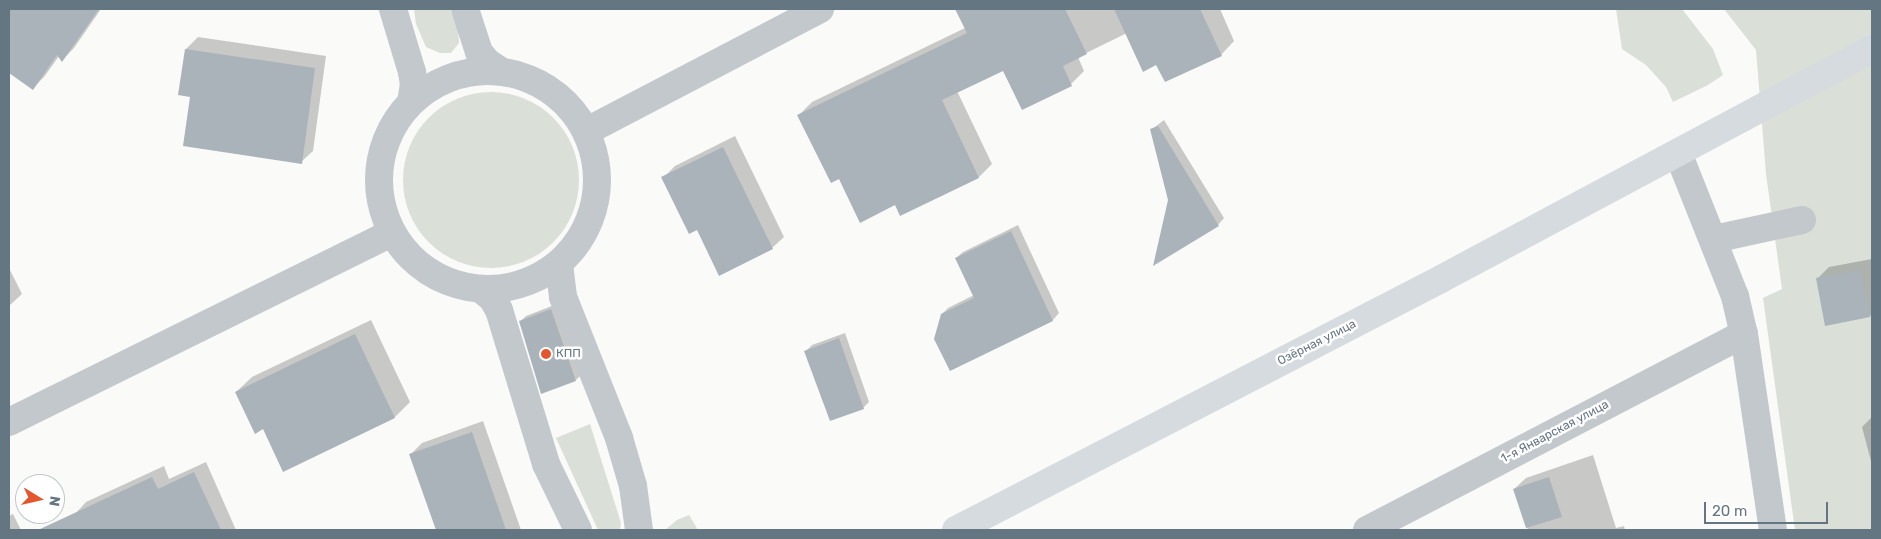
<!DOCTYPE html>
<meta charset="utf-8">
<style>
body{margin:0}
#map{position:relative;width:1881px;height:539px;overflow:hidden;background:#fafaf8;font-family:Rubik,sans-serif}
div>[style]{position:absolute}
.green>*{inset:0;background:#dadfd7}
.round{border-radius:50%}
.shadow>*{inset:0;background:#0003}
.building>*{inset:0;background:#aab3b9}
.minor>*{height:28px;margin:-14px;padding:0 14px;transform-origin:14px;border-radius:14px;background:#c3c8cc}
.minor>.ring{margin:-14px;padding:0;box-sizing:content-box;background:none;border:28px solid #c3c8cc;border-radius:50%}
.major>*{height:28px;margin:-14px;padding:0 14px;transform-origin:14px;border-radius:14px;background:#d6dbdf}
.dots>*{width:14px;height:14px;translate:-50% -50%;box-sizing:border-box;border:2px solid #fff;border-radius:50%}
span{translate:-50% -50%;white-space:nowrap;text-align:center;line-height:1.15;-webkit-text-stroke:5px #fff;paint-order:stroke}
.street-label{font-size:12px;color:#657683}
.poi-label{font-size:12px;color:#657683}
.left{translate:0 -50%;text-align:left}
.frame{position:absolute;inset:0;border:10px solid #657683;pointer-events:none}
.north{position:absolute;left:15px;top:474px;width:50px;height:50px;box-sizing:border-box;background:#fff;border:1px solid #c1c8cd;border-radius:50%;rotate:99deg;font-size:14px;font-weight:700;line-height:20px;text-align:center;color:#657683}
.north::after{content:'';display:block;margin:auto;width:18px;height:22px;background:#e4572e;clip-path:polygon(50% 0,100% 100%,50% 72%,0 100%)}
.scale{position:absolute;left:1704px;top:502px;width:124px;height:22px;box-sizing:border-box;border:2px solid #657683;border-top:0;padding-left:6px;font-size:15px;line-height:18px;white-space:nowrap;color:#657683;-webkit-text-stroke:4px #fff;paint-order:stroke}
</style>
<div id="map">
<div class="green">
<i style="clip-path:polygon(414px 9px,450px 9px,458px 30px,459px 43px,451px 53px,440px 53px,426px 47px,416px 24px)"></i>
<i style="clip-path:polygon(1616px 9px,1682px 9px,1713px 49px,1723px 75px,1708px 85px,1673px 102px,1666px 87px,1646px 65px,1622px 49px)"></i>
<i style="clip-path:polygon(1724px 9px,1872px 9px,1872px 530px,1795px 530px,1763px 298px,1782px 289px,1766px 174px,1756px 50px)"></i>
<i class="round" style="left:403px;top:92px;width:176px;height:176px"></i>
<i style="clip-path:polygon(590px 424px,621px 523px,620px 530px,598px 530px,556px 438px)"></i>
<i style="clip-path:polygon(689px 515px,698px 530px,665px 530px,677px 520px)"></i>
</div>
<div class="shadow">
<i style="clip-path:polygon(9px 9px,101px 9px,74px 48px,62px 60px,59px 56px,44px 77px,33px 88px,9px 72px)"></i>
<i style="clip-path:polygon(968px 9px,1220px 9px,1234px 41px,1221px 55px,1157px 63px,1127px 33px,1078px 57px,1084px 71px,1071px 84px,1004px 69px,957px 91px,992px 164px,979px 177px,900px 215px,895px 204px,840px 178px,799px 115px,812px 102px,965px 28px,960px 16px)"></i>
<i style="clip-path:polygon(198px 37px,326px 56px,313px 151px,301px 162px,191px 96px,179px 94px,186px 49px)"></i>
<i style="clip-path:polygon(1164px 120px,1224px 218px,1218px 225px,1170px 200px,1151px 130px)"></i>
<i style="clip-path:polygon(735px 136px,784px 237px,772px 248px,697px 229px,663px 178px,675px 166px)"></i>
<i style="clip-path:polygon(1018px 225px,1059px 313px,1053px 320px,951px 370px,942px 314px,948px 308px,974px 295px,956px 258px,963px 252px)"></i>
<i style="clip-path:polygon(1872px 259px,1872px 314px,1870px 316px,1817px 279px,1829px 267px)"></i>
<i style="clip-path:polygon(9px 268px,22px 294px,9px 306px)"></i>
<i style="clip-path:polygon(557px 304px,582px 374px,576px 380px,520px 322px,526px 316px)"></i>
<i style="clip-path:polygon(371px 320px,410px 402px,395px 417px,284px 470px,264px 428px,236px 392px,252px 377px)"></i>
<i style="clip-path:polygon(845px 333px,869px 402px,863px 408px,806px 351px,812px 345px)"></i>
<i style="clip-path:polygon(1872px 417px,1872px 465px,1862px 427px)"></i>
<i style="clip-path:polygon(483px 421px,521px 530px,437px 530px,411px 454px,422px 443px)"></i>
<i style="clip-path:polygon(1593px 455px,1616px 528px,1624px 526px,1625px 530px,1528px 530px,1514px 489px,1526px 478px)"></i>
<i style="clip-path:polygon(206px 462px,236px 530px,82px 530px,75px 514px,86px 502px,164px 466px,169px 479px)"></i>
<i style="clip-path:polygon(13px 514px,21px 530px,9px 530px,9px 516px)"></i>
</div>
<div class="building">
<i style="clip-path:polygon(9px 9px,99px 9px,62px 62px,57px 55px,33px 90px,9px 73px)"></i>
<i style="clip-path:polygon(955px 9px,1065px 9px,1087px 54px,1063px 66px,1072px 86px,1022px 110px,1003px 71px,942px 100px,979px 178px,900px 216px,895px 205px,860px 223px,839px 179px,831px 183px,797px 115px,967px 33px)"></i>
<i style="clip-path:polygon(1114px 9px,1200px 9px,1222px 56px,1165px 82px,1156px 65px,1143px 72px)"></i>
<i style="clip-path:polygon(185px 49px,315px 68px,302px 164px,183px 146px,190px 97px,178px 95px)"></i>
<i style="clip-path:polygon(1158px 126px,1219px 226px,1153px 266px,1168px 200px,1150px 129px)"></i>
<i style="clip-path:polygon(723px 147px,773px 249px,719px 276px,697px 230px,689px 234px,661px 177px)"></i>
<i style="clip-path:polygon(1011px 231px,1053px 321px,950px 371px,934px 339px,941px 314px,974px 298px,955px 258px)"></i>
<i style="clip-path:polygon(1861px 270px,1870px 317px,1825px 326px,1816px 278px)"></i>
<i style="clip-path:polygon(551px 309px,576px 381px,541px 394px,519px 321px)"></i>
<i style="clip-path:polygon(355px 334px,395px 418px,283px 472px,263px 429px,255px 434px,235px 392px)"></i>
<i style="clip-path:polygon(839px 338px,864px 409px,830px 421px,804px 351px)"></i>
<i style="clip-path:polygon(472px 432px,506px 530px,436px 530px,409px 454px)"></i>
<i style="clip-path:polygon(194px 472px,221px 530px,38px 530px,152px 477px,158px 489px)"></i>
<i style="clip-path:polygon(1549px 477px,1562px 517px,1526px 528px,1513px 489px)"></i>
</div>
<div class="minor">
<i style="left:393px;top:9px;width:66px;rotate:73.2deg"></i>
<i style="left:412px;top:72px;width:12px;rotate:81deg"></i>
<i style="left:414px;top:84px;width:18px;rotate:99deg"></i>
<i style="left:465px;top:9px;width:45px;rotate:72deg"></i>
<i style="left:479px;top:52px;width:13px;rotate:51deg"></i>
<i style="left:487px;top:62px;width:17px;rotate:33deg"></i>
<i class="ring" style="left:379px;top:71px;width:190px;height:190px"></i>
<i style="left:587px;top:131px;width:263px;rotate:-27.6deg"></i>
<i style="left:1678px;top:153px;width:154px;rotate:68.3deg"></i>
<i style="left:1735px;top:296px;width:39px;rotate:77deg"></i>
<i style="left:1744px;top:334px;width:198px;rotate:81.6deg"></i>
<i style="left:1714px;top:239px;width:90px;rotate:-12.2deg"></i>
<i style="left:559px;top:264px;width:33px;rotate:83deg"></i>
<i style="left:563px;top:297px;width:152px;rotate:68.3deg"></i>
<i style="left:619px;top:438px;width:50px;rotate:73.7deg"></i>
<i style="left:633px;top:486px;width:44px;rotate:82.2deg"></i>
<i style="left:482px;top:290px;width:13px;rotate:39deg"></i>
<i style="left:492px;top:298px;width:14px;rotate:60deg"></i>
<i style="left:499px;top:310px;width:161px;rotate:73deg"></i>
<i style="left:546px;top:464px;width:73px;rotate:64.1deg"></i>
<i style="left:9px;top:422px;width:427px;rotate:-26.3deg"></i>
<i style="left:1367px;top:530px;width:425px;rotate:-27.5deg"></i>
</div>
<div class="major">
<i style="left:956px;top:530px;width:546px;rotate:-27.36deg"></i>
<i style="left:1441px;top:279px;width:489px;rotate:-28.1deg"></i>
</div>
<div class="dots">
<i style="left:546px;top:354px;background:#e4572e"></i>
</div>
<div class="street-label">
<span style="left:1317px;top:343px;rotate:-27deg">Озёрная улица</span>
<span style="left:1555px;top:432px;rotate:-28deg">1-я Январская улица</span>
</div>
<div class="poi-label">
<span class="left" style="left:556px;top:354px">КПП</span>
</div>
<div class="frame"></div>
<div class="north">N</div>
<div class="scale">20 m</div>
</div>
